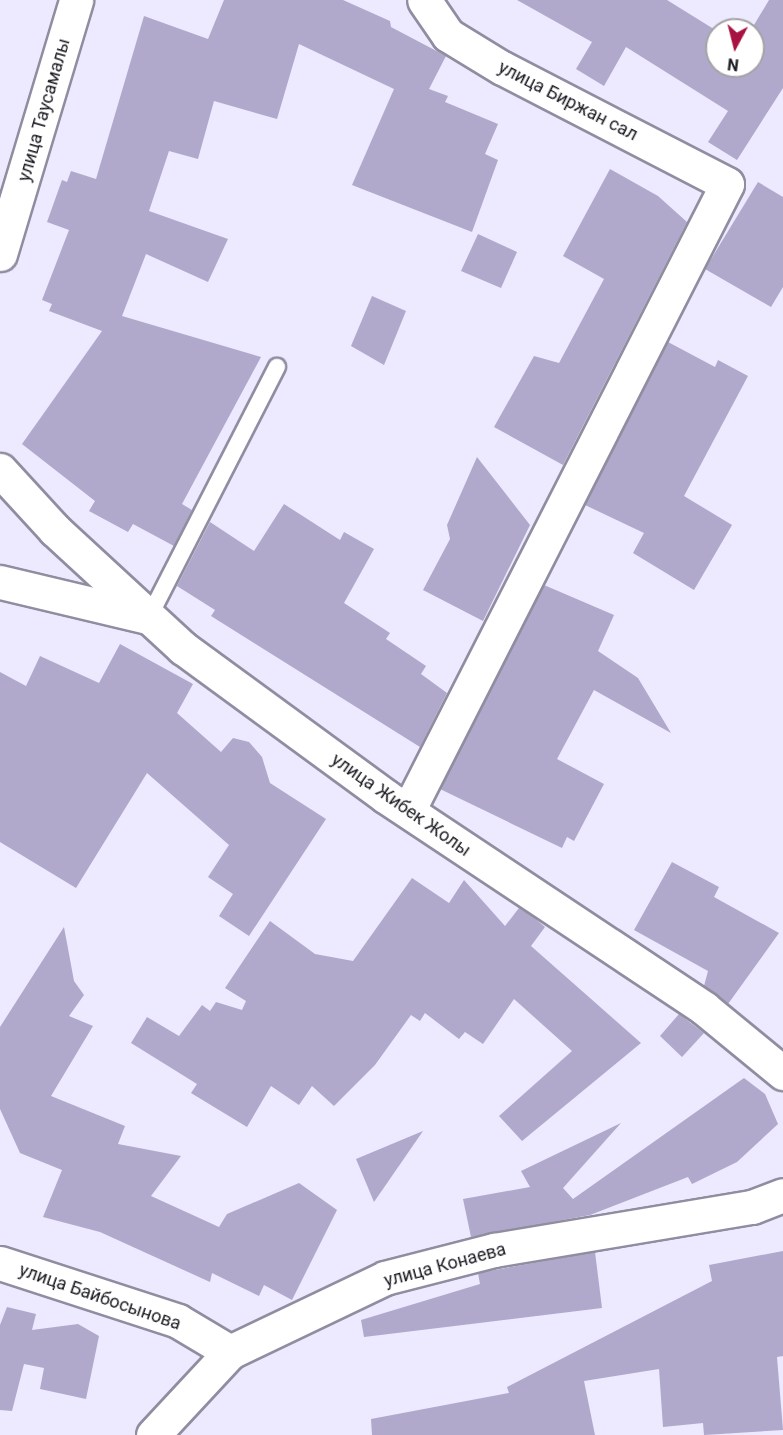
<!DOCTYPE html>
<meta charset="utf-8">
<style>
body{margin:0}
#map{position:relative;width:783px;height:1435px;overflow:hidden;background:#ede9fe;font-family:Roboto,sans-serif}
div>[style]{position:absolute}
.building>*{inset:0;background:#b0a9cb}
.roads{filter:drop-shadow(2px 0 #918da1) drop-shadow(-2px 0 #918da1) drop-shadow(0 2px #918da1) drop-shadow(0 -2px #918da1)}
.service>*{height:16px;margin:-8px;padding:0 8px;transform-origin:8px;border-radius:8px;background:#fff}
.minor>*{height:33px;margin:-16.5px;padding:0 16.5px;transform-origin:16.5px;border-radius:16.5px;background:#fff}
span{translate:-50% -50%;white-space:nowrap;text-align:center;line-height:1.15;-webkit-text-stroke:6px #fff;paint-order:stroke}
.street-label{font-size:18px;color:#1b1a21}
.north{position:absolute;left:705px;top:18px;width:60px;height:60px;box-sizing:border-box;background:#fff;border:2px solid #a4a3a6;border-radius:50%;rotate:187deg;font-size:16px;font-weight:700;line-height:24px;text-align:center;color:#1b1a21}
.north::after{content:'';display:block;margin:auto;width:21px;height:27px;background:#a81242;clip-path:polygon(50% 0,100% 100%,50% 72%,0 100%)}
</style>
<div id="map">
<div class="building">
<i style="clip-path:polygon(224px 0,343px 0,390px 21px,391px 27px,446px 56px,429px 89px,448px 96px,445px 102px,498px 124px,485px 154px,498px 160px,472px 232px,352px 185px,394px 89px,299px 44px,277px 119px,214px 101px,198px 159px,169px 151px,149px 211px,228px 239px,208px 282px,146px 254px,122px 316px,261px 357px,182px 504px,192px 510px,174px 546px,133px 524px,128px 532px,89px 511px,95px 501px,22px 444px,102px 331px,49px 311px,52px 304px,42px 300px,69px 230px,47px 222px,62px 180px,67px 182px,71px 171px,96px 179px,144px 16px,208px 39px)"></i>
<i style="clip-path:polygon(517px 0,667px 0,717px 31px,717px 66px,753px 66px,751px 30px,769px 0,783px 0,783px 88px,737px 160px,708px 142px,728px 111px,626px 47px,604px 86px,576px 69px,592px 42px)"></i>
<i style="clip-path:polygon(610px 169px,658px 196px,687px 222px,563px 465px,494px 427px,534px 356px,559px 363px,604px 279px,563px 256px)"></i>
<i style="clip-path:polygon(758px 182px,783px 197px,783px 287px,771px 307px,705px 269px)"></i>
<i style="clip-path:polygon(478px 234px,517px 252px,501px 288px,461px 271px)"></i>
<i style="clip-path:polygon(372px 296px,406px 311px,384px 365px,351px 346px)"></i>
<i style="clip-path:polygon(668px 342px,715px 367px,718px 360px,748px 376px,684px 496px,732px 525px,694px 590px,633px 553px,644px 533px,585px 505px)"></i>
<i style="clip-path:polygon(477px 457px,530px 525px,483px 621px,423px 590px,450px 539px,447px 525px)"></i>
<i style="clip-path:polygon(284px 504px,340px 540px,344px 532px,374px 549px,344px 603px,390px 633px,386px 639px,426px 666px,421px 674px,447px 693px,420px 747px,211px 616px,215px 610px,177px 586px,210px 522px,254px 551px)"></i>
<i style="clip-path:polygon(544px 585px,614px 615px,598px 651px,638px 678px,671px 733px,594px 690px,557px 759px,604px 784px,574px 841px,567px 837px,562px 848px,440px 789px)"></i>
<i style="clip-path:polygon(120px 644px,193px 684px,177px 713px,221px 752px,233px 738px,249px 742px,262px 757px,270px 783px,326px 819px,249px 936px,219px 916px,233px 894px,208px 877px,229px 845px,147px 773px,76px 888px,0 842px,0 672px,26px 686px,40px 656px,99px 683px)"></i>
<i style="clip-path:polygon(672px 862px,719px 887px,714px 897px,779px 933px,728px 1004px,704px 986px,708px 971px,634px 930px)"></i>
<i style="clip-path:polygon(412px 878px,449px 903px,464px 880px,505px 926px,519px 908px,532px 916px,545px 927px,531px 946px,641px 1043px,522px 1141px,499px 1116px,572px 1051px,514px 999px,483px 1044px,465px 1032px,459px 1039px,425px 1013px,420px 1021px,411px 1015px,375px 1065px,334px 1106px,312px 1086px,299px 1105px,271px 1086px,247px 1127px,191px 1093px,197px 1084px,131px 1043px,147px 1017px,179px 1036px,202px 1005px,210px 1011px,216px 1002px,242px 1010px,246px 1001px,225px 988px,270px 921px,315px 954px,353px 961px)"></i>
<i style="clip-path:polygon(64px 927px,74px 981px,84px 995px,69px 1016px,93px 1026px,51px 1096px,125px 1126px,118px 1144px,181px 1156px,151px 1196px,219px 1227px,227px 1214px,299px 1183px,337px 1210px,292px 1300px,264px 1285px,259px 1296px,212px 1273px,210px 1282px,100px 1232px,43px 1217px,62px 1170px,20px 1153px,0 1109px,0 1027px)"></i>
<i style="clip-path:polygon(679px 1014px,704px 1033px,682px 1057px,660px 1036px)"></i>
<i style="clip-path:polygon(744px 1078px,765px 1094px,778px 1124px,737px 1162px,692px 1184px,688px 1177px,590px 1215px,471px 1237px,463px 1199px,530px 1187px,521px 1171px,621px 1123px,563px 1188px,573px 1199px)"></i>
<i style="clip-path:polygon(423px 1131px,374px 1202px,356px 1159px)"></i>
<i style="clip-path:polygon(783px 1251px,783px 1356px,777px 1357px,783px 1430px,704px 1435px,703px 1423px,663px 1427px,659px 1369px,584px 1381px,595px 1435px,372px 1435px,371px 1419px,519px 1391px,509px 1393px,507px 1387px,712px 1281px,709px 1265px)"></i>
<i style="clip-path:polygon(595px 1252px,602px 1308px,364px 1337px,361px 1320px,480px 1284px,478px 1273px)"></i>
<i style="clip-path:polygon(7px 1307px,36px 1314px,32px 1330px,78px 1324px,99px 1336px,86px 1399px,40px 1389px,44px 1368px,24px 1364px,12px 1411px,0 1410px,0 1325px)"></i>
</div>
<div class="roads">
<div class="service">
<i style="left:149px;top:617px;width:281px;rotate:-62.9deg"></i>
</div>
<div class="minor">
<i style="left:0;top:254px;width:265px;rotate:-73.3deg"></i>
<i style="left:0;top:470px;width:81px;rotate:47.5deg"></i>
<i style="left:55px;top:530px;width:174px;rotate:42.7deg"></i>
<i style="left:183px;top:648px;width:250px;rotate:36.2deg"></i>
<i style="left:385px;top:796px;width:384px;rotate:33.6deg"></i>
<i style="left:705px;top:1009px;width:101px;rotate:39.4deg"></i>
<i style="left:0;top:582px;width:151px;rotate:13.4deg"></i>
<i style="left:409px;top:809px;width:701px;rotate:-63.03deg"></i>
<i style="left:727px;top:184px;width:253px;rotate:-152.7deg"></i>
<i style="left:502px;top:68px;width:63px;rotate:-148.6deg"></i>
<i style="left:448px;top:35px;width:42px;rotate:-124.4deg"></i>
<i style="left:0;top:1263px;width:187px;rotate:18deg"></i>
<i style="left:178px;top:1321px;width:61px;rotate:30.8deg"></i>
<i style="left:153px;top:1435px;width:113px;rotate:-47.1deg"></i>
<i style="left:230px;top:1352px;width:172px;rotate:-25.5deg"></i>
<i style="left:385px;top:1278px;width:113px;rotate:-14.4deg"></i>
<i style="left:494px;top:1250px;width:262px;rotate:-9.5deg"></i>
<i style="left:752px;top:1207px;width:33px;rotate:-21deg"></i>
</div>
</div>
<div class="street-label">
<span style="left:568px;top:101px;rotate:27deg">улица Биржан сал</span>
<span style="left:44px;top:110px;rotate:-74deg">улица Таусамалы</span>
<span style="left:401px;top:805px;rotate:35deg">улица Жибек Жолы</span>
<span style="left:445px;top:1265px;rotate:-15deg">улица Конаева</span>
<span style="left:100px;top:1297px;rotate:19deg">улица Байбосынова</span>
</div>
<div class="north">N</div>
</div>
